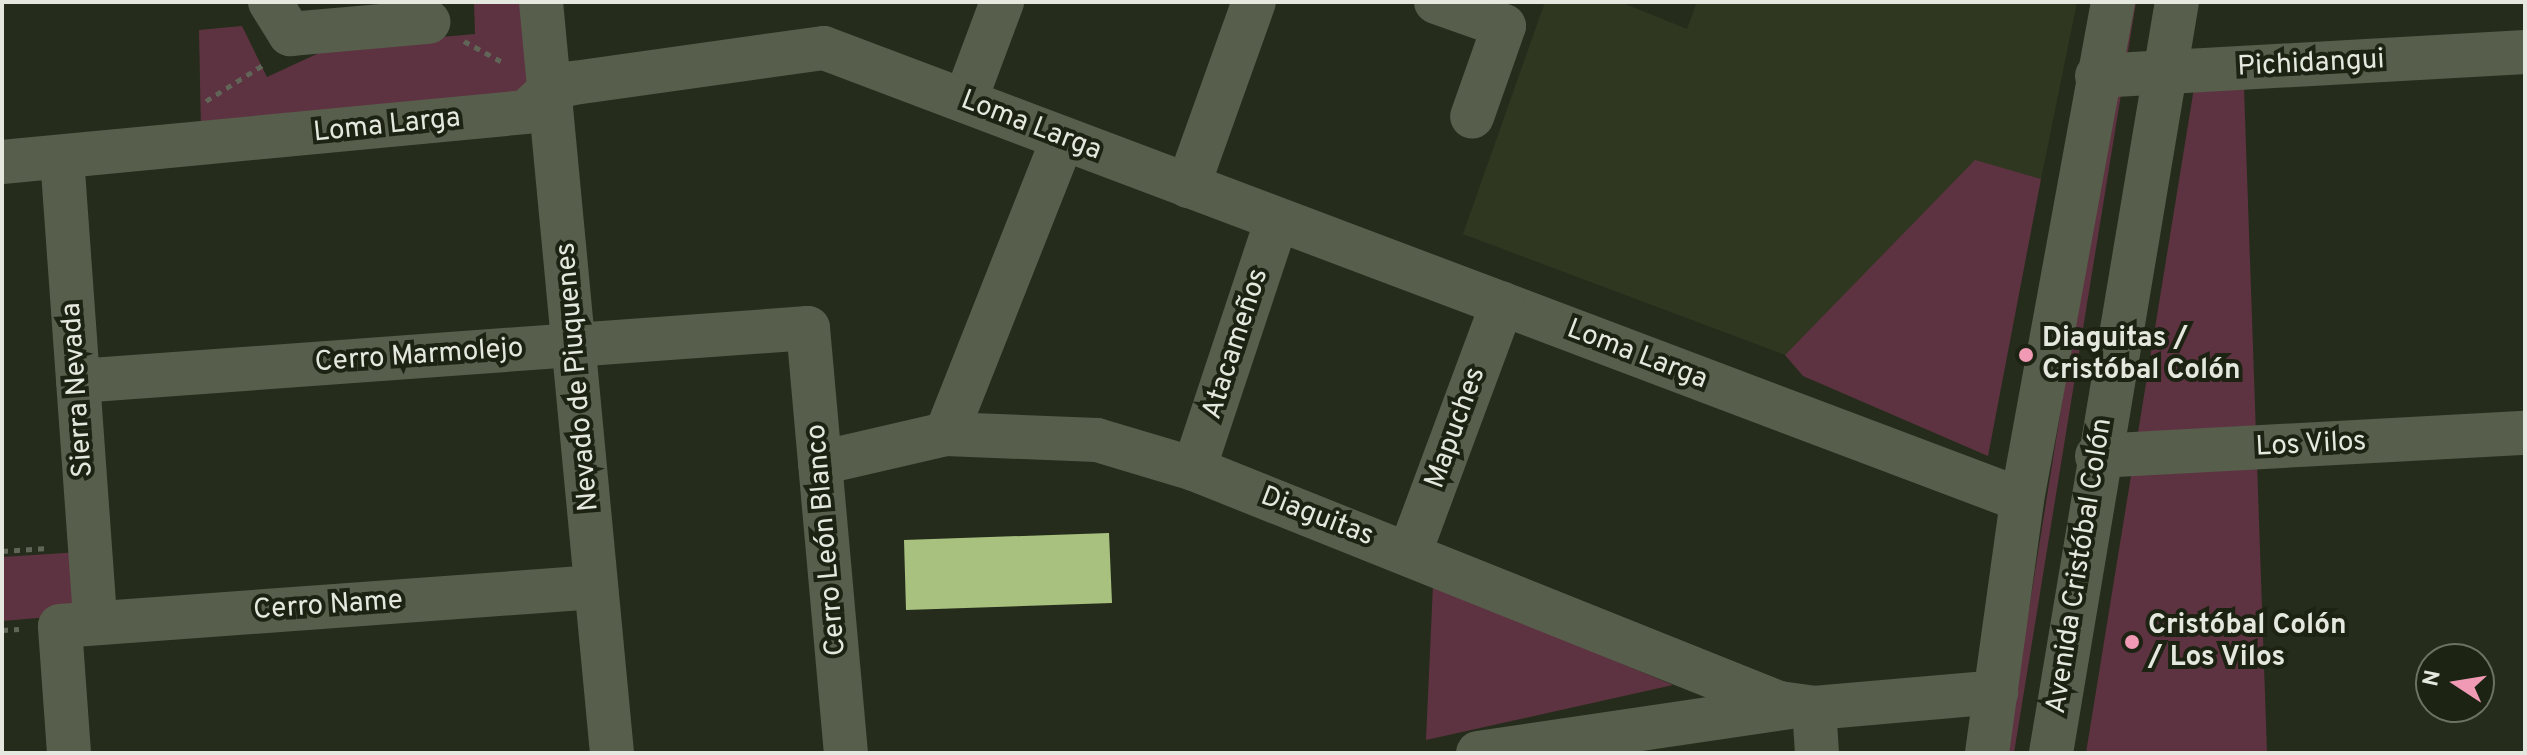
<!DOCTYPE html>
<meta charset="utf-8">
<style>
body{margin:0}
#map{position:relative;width:2527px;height:755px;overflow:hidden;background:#262c1c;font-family:Overpass,sans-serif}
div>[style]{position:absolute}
.built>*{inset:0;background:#2f3721}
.green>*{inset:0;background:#5e3341}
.building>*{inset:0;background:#a8c17f}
.path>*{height:5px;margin-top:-2.5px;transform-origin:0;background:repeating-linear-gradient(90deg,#606557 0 6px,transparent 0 12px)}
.street>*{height:44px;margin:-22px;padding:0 22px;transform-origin:22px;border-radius:22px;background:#575e4c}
.secondary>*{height:44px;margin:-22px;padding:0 22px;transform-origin:22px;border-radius:22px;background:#575e4c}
.dots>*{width:22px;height:22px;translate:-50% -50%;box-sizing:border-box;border:4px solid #1d2313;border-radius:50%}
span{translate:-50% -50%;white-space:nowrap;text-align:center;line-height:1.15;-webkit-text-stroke:8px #1d2313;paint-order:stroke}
.street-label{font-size:28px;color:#e4e8de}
.poi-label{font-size:28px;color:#e4e8de;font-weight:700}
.left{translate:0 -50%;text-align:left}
.frame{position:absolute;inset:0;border:4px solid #e4e8de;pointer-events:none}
.north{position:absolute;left:2415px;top:643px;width:80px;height:80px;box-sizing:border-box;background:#1d2313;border:2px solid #6d7264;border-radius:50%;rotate:282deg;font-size:22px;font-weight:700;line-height:32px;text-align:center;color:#e4e8de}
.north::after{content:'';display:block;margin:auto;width:28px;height:36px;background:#f09ab5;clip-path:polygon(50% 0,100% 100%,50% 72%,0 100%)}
</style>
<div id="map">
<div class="built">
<i style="clip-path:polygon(1545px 2px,1620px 2px,1687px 29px,1697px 2px,2077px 2px,2041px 179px,1975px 161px,1785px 355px,1463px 234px)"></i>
</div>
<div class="green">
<i style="clip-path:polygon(474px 2px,521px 2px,529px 99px,201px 130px,199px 30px,242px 26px,267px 77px,332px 47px,475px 34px)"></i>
<i style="clip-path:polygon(2126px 2px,2136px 2px,2014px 753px,2006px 753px)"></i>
<i style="clip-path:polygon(2194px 88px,2244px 88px,2267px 753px,2086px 753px)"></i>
<i style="clip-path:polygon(1975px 160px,2041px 179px,1988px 456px,1803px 376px,1785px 355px)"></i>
<i style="clip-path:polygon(81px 552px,85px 614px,2px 621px,2px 557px)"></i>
<i style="clip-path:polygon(1433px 585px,1673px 685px,1426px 740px)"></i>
</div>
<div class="building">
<i style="clip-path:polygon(1109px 533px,1112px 603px,906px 610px,904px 540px)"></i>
</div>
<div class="path">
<i style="left:464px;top:41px;width:46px;rotate:28.8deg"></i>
<i style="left:206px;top:101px;width:71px;rotate:-32.3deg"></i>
<i style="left:2px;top:551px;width:46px;rotate:-3.7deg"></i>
<i style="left:2px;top:630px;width:17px;rotate:-3deg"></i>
</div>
<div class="street">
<i style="left:270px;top:2px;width:38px;rotate:58deg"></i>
<i style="left:290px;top:34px;width:139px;rotate:-5deg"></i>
<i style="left:541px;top:2px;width:754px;rotate:84.6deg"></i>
<i style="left:1436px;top:2px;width:72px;rotate:19.4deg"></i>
<i style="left:1504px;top:26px;width:96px;rotate:109.4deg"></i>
<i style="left:2097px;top:76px;width:429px;rotate:-3.2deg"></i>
<i style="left:965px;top:101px;width:106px;rotate:-69.5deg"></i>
<i style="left:62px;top:157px;width:467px;rotate:85.9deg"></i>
<i style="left:2px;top:162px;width:526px;rotate:-5.45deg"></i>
<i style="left:526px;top:112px;width:34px;rotate:-43deg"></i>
<i style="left:551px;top:89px;width:24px;rotate:-15deg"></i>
<i style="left:574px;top:83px;width:252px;rotate:-8deg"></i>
<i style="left:824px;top:48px;width:1280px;rotate:20.67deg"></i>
<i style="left:1188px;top:186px;width:195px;rotate:-70.3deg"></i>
<i style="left:78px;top:381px;width:732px;rotate:-4.15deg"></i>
<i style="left:808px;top:328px;width:427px;rotate:84.9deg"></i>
<i style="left:946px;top:434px;width:317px;rotate:-68.4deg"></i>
<i style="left:2097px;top:456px;width:429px;rotate:-3.1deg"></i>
<i style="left:820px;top:463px;width:129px;rotate:-13deg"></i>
<i style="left:946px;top:434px;width:151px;rotate:2.3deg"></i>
<i style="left:1097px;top:440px;width:101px;rotate:16.6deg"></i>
<i style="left:1194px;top:469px;width:630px;rotate:21.8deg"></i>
<i style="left:1779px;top:703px;width:35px;rotate:8deg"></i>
<i style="left:1814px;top:708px;width:183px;rotate:-5deg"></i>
<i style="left:1194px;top:469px;width:263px;rotate:-71.6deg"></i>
<i style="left:1410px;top:552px;width:265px;rotate:-69.6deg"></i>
<i style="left:1814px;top:708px;width:45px;rotate:86.2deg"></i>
<i style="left:69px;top:753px;width:127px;rotate:-94.1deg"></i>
<i style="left:60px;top:626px;width:537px;rotate:-4.16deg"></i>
<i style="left:1478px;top:753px;width:314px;rotate:-8.4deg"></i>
</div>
<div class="secondary">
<i style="left:1987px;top:753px;width:255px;rotate:-82.1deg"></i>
<i style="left:2022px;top:500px;width:506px;rotate:-79.64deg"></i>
<i style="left:2051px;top:753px;width:761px;rotate:-80.48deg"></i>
</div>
<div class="dots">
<i style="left:2026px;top:355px;background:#f09ab5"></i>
<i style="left:2132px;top:642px;background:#f09ab5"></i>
</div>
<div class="street-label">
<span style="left:2311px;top:64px;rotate:-3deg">Pichidangui</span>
<span style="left:387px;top:126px;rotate:-6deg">Loma Larga</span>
<span style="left:1031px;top:126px;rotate:21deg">Loma Larga</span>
<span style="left:1236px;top:344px;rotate:-72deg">Atacameños</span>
<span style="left:1637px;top:355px;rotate:21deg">Loma Larga</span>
<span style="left:419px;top:356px;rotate:-4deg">Cerro Marmolejo</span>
<span style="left:578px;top:377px;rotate:-95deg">Nevado de Piuquenes</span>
<span style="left:78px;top:390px;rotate:-94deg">Sierra Nevada</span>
<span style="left:1456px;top:428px;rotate:-70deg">Mapuches</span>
<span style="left:2311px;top:445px;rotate:-3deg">Los Vilos</span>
<span style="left:1317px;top:517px;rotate:21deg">Diaguitas</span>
<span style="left:827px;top:540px;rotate:-95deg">Cerro León Blanco</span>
<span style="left:2080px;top:566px;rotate:-81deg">Avenida Cristóbal Colón</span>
<span style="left:328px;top:606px;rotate:-4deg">Cerro Name</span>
</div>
<div class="poi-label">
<span class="left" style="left:2042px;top:355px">Diaguitas /<br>Cristóbal Colón</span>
<span class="left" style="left:2148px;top:642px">Cristóbal Colón<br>/ Los Vilos</span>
</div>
<div class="frame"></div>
<div class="north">N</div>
</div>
